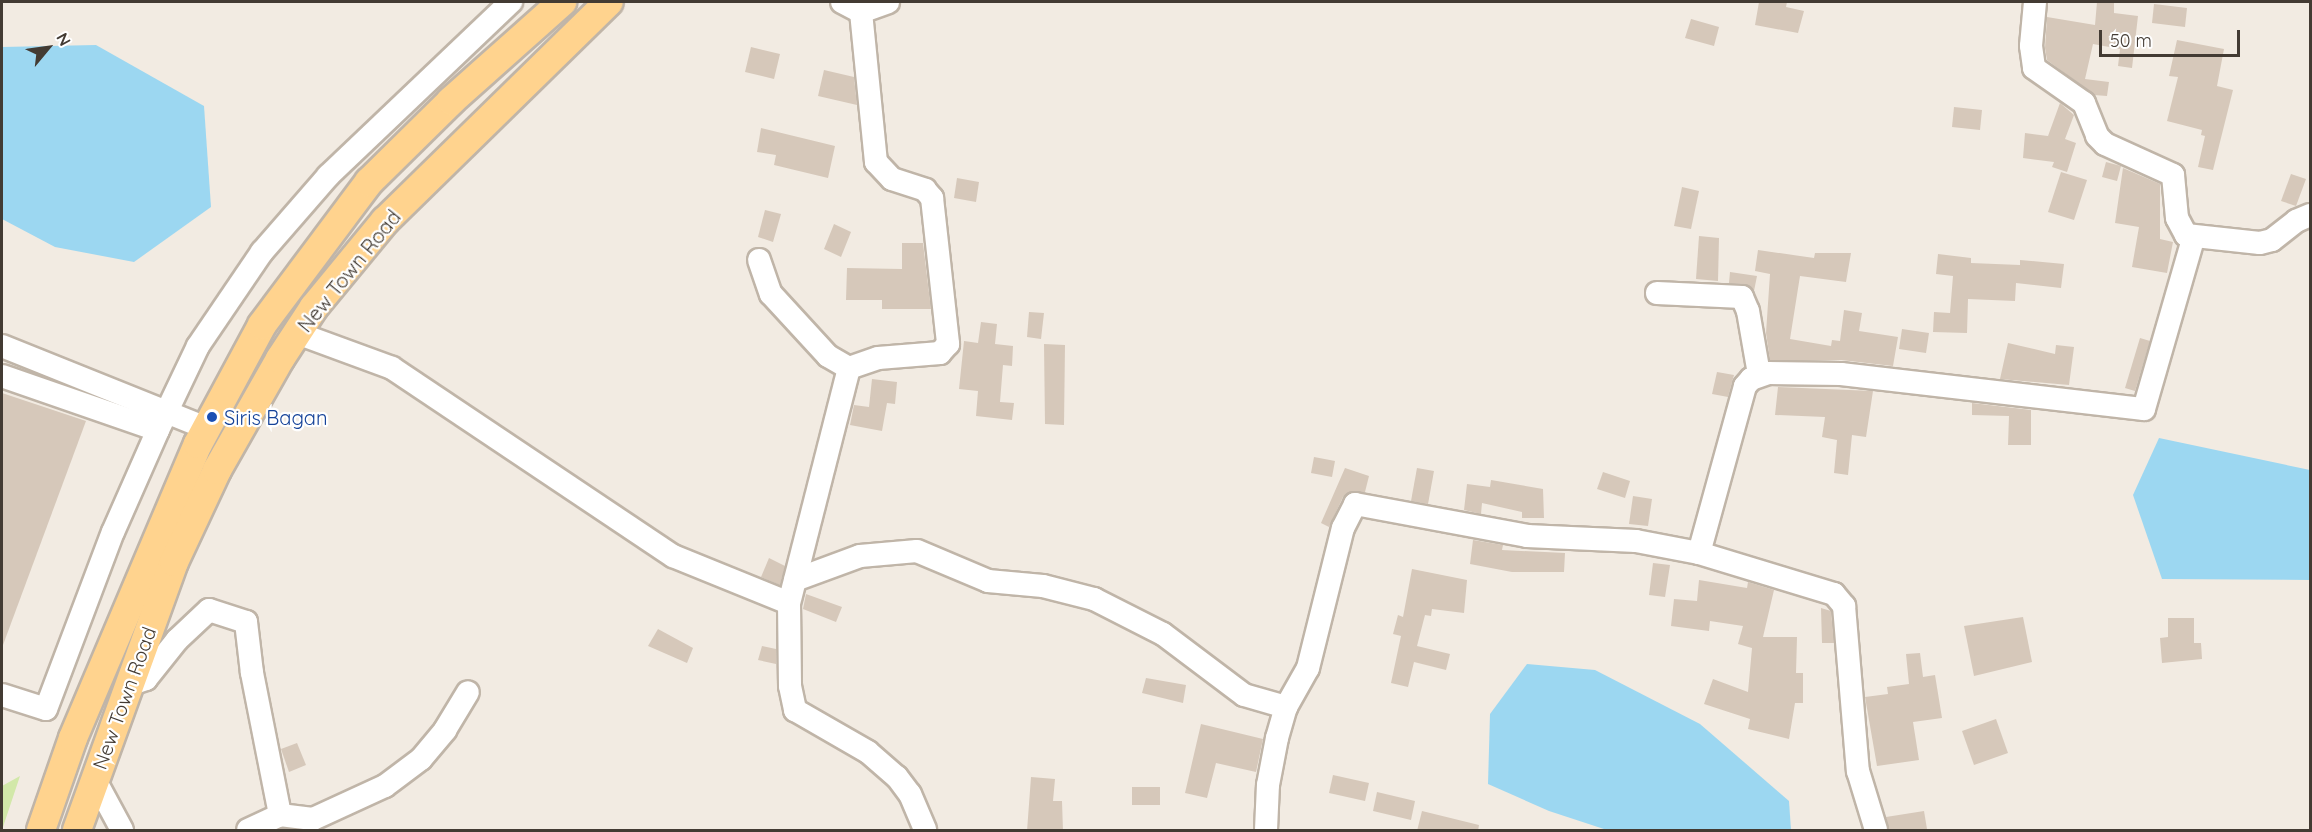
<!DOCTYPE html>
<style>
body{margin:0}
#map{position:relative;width:2312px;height:832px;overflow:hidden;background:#f2ebe2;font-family:Quicksand,sans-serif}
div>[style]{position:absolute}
.green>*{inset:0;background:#d2e8a9}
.water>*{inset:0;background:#9cd7f1}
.building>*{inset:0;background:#d6c8ba}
.roads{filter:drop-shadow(2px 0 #c0b5a8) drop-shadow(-2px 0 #c0b5a8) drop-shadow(0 2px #c0b5a8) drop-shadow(0 -2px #c0b5a8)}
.minor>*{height:22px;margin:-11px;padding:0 11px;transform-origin:11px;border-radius:11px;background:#fff}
.major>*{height:28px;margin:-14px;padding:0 14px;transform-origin:14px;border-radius:14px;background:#ffd38e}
.dots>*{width:16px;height:16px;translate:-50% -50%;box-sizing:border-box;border:3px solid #fff;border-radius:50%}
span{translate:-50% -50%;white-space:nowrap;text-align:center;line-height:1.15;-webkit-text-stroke:4.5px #fff;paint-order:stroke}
.street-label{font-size:20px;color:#433b33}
.transit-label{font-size:20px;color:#164399}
.left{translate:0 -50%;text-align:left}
.frame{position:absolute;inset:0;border:3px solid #433b33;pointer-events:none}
.north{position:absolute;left:18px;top:18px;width:60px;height:60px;-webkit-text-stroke:4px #fff;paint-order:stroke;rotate:61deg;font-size:16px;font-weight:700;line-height:24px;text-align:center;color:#433b33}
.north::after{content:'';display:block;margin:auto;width:21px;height:27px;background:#433b33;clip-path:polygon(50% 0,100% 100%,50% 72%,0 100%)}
.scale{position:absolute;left:2099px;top:30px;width:141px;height:27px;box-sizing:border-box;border:3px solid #433b33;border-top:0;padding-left:8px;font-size:18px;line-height:21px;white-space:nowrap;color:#433b33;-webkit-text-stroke:4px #fff;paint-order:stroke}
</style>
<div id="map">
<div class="green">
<i style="clip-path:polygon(20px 776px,2px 830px,2px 786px)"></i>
</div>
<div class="water">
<i style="clip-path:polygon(96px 45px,204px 106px,211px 207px,134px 262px,55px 247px,2px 219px,2px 47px)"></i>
<i style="clip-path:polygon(2159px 438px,2310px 470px,2310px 580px,2162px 579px,2133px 495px)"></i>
<i style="clip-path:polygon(1527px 664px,1595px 670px,1700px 724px,1789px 801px,1791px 830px,1607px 830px,1549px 811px,1488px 784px,1490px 714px)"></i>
</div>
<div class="building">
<i style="clip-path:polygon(1759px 2px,1787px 2px,1786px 7px,1804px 11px,1798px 33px,1755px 25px)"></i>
<i style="clip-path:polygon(2097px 2px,2114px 2px,2114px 13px,2138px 16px,2132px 68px,2118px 66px,2120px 49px,2093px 44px,2085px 79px,2109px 82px,2107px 96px,2094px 95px,2047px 60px,2045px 48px,2047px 17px,2095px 25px)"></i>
<i style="clip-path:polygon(2154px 4px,2187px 8px,2185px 27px,2152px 23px)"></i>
<i style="clip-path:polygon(1691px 19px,1719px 27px,1714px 46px,1685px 38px)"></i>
<i style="clip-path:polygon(2177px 40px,2224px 49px,2217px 86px,2233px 90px,2213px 170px,2198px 167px,2205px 136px,2201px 135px,2202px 130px,2167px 121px,2178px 77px,2169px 76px)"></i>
<i style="clip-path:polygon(751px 47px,780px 54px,774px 79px,745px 72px)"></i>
<i style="clip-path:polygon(824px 70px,854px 77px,857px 105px,818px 96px)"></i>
<i style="clip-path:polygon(2060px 103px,2074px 115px,2065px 139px,2076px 143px,2067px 172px,2052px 167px,2054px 162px,2023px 158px,2025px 133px,2048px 136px)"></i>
<i style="clip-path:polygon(1954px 107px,1982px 110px,1980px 130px,1952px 127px)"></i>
<i style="clip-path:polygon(761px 128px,835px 146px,828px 178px,774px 165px,776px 155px,757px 152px)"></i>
<i style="clip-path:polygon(2106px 162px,2121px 166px,2117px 181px,2102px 177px)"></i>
<i style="clip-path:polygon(2123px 168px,2160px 184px,2160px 239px,2173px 242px,2167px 273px,2132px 267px,2139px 227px,2115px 223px)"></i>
<i style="clip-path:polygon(2061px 172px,2087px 180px,2074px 220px,2048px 212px)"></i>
<i style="clip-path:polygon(2291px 174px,2306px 179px,2296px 206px,2281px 201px)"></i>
<i style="clip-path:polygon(957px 178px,979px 182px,976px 202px,954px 198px)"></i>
<i style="clip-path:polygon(1682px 187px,1699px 191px,1691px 229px,1674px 226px)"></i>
<i style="clip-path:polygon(765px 210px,781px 214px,773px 242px,758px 237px)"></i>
<i style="clip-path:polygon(834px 224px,851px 232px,841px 257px,824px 249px)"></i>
<i style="clip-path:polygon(1699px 236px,1719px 238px,1718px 281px,1696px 279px)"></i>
<i style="clip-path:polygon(902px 243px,923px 243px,931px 309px,882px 309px,882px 300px,846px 300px,847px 268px,902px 269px)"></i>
<i style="clip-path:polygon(1758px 250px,1814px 258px,1815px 253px,1851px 253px,1846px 282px,1800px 276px,1790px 339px,1831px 346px,1832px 340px,1840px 341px,1844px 310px,1862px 313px,1859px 331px,1898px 337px,1893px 366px,1841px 360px,1770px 360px,1766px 333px,1770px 274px,1755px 271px)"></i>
<i style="clip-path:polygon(1938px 254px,1971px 258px,1971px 263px,2020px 265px,2020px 260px,2064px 264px,2061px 288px,2016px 283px,2015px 301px,1968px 299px,1967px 333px,1933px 332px,1934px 312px,1950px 313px,1953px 276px,1936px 274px)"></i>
<i style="clip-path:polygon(1730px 272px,1757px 276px,1754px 291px,1743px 284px,1729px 283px)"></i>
<i style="clip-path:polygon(1029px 312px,1044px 313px,1041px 339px,1027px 337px)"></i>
<i style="clip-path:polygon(981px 322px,997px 324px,995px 344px,1013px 346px,1012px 366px,1003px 365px,1000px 402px,1014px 403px,1012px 420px,976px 416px,978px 391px,959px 389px,964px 341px,978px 343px)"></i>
<i style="clip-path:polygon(1902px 329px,1929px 333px,1926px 353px,1899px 349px)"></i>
<i style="clip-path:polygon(2140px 338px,2150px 341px,2135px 391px,2125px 388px)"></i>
<i style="clip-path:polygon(2008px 343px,2055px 354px,2056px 345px,2074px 347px,2069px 385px,2000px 379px)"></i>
<i style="clip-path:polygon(1044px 344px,1065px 345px,1064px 425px,1045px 424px)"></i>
<i style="clip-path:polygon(1717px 372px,1734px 375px,1728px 397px,1712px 394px)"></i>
<i style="clip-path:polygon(872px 379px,897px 382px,895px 404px,887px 403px,882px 431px,850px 425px,854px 405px,869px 407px)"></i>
<i style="clip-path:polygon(1778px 387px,1873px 391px,1866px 437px,1852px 435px,1848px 475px,1834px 473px,1837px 440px,1822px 437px,1825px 417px,1775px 415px)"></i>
<i style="clip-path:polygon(2px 393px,86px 421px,3px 645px,2px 644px)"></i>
<i style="clip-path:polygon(1972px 403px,2031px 410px,2031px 445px,2008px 445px,2009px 416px,1972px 415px)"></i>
<i style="clip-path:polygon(1314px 457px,1335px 461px,1332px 477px,1311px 473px)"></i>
<i style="clip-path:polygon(1345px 468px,1369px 476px,1365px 492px,1350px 492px,1343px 497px,1329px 527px,1321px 523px)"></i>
<i style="clip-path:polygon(1417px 468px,1434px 471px,1428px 504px,1411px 501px)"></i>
<i style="clip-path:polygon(1603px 472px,1630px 481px,1625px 498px,1597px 489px)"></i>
<i style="clip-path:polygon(1491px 480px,1543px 489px,1544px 518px,1522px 518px,1522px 512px,1482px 503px,1481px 514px,1464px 510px,1467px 484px,1490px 487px)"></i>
<i style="clip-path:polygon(1633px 496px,1652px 499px,1648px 526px,1629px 524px)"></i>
<i style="clip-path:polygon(1473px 540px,1503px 545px,1502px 550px,1565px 553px,1564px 572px,1512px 572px,1470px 564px)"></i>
<i style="clip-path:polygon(769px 558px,785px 566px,780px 585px,761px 577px)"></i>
<i style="clip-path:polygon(1653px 563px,1670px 565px,1665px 597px,1649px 595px)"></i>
<i style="clip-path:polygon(1412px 569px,1467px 580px,1464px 613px,1432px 609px,1431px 616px,1425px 615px,1417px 646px,1450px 654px,1446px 670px,1414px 662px,1408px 687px,1391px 683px,1401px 636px,1393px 634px,1398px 615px,1403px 617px)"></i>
<i style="clip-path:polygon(1699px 580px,1747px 588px,1748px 582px,1774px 590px,1763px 637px,1797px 637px,1796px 673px,1803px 673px,1803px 703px,1795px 703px,1789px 739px,1748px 729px,1750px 719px,1704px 704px,1713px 679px,1748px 692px,1752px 648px,1738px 644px,1743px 626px,1710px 621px,1709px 631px,1671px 626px,1674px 599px,1697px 601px)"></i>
<i style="clip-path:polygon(806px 594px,842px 607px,836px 622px,803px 609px)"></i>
<i style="clip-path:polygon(1821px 608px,1831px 611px,1834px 643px,1822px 643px)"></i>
<i style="clip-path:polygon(2023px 617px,2032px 662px,1974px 676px,1964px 626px)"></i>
<i style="clip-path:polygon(2168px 618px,2194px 618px,2194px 643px,2201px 643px,2202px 659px,2162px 663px,2160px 638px,2168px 637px)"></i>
<i style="clip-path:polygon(658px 629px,693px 648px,687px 663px,648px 646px)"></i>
<i style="clip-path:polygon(762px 646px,776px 649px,776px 664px,758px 660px)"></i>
<i style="clip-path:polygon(1920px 653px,1923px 677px,1935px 675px,1942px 718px,1913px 722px,1919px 760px,1877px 766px,1865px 697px,1888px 694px,1887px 687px,1909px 684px,1906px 654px)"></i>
<i style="clip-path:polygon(1146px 678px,1186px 685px,1183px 703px,1142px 693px)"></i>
<i style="clip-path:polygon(1996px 719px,2008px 753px,1974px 765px,1962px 731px)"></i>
<i style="clip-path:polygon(1201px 724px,1263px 739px,1256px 772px,1216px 763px,1207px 798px,1185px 793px)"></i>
<i style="clip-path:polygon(297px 743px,306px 765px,289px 772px,281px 749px)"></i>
<i style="clip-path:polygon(1333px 775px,1369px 783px,1365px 801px,1329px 793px)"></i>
<i style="clip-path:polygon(1031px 777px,1055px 779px,1053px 801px,1062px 801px,1063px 831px,1027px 831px)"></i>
<i style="clip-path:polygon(1132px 787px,1160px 787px,1160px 805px,1132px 805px)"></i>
<i style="clip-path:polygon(1377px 792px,1415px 801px,1411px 820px,1373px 811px)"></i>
<i style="clip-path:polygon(1422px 811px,1479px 825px,1478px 831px,1417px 831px)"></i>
<i style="clip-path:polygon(1924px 811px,1927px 829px,1889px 831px,1886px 817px)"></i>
</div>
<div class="roads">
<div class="minor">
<i style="left:842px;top:2px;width:21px;rotate:28deg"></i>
<i style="left:861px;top:12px;width:151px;rotate:84.3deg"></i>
<i style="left:876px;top:162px;width:23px;rotate:47deg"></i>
<i style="left:892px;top:179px;width:35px;rotate:18deg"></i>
<i style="left:925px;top:190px;width:11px;rotate:49deg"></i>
<i style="left:932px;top:198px;width:147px;rotate:83.7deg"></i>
<i style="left:948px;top:344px;width:12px;rotate:132deg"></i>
<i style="left:940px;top:353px;width:62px;rotate:175.4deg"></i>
<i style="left:878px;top:358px;width:31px;rotate:161deg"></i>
<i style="left:849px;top:368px;width:243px;rotate:104.3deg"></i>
<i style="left:789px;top:603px;width:83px;rotate:89.3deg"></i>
<i style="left:790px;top:686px;width:25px;rotate:78deg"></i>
<i style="left:795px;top:710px;width:84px;rotate:29.9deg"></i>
<i style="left:868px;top:752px;width:38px;rotate:41deg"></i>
<i style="left:897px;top:777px;width:21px;rotate:53deg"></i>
<i style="left:910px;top:794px;width:39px;rotate:67deg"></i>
<i style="left:2035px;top:2px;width:44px;rotate:95.2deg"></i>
<i style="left:2031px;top:46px;width:22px;rotate:82deg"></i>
<i style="left:2034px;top:68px;width:61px;rotate:35deg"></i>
<i style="left:2084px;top:103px;width:35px;rotate:68deg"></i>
<i style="left:2097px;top:136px;width:11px;rotate:45deg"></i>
<i style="left:2105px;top:144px;width:75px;rotate:24.5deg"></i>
<i style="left:2173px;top:175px;width:43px;rotate:84.7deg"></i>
<i style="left:2177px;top:218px;width:19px;rotate:62deg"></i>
<i style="left:2186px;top:235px;width:74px;rotate:6.2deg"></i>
<i style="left:2260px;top:243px;width:12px;rotate:-14deg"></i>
<i style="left:2272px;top:240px;width:31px;rotate:-38deg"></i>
<i style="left:2296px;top:221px;width:15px;rotate:-23deg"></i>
<i style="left:861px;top:12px;width:29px;rotate:-20deg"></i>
<i style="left:759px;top:260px;width:36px;rotate:71deg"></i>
<i style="left:771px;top:294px;width:84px;rotate:47.4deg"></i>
<i style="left:828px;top:356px;width:24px;rotate:30deg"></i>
<i style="left:1657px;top:293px;width:85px;rotate:2.7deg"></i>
<i style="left:1742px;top:297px;width:15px;rotate:67deg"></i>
<i style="left:1748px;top:311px;width:64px;rotate:80.1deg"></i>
<i style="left:297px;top:333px;width:101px;rotate:20.2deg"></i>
<i style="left:392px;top:368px;width:338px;rotate:33.8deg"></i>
<i style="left:673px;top:556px;width:125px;rotate:22.1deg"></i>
<i style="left:2px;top:346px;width:220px;rotate:21.9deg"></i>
<i style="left:2px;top:376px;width:165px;rotate:19.1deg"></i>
<i style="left:1699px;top:553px;width:173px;rotate:-74.6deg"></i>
<i style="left:1745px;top:386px;width:9px;rotate:-49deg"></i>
<i style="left:1751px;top:379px;width:18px;rotate:-19deg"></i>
<i style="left:1768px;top:373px;width:73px;rotate:0.8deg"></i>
<i style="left:1841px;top:374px;width:305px;rotate:6.6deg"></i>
<i style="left:2144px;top:409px;width:177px;rotate:-73.9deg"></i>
<i style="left:795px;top:580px;width:69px;rotate:-20.3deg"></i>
<i style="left:860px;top:556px;width:57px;rotate:-5deg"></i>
<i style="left:917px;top:551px;width:77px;rotate:22.9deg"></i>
<i style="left:988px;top:581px;width:55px;rotate:5.2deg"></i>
<i style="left:1043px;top:586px;width:53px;rotate:14.3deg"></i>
<i style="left:1094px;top:599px;width:77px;rotate:26.9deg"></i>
<i style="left:1163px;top:634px;width:101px;rotate:37deg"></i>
<i style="left:1244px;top:695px;width:44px;rotate:15.9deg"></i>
<i style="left:128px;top:685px;width:19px;rotate:-18deg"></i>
<i style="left:146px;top:679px;width:50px;rotate:-51.5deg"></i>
<i style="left:177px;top:640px;width:44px;rotate:-43.2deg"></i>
<i style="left:209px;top:610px;width:39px;rotate:18deg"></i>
<i style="left:246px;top:622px;width:51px;rotate:83.3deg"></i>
<i style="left:252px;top:673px;width:145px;rotate:78.8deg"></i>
<i style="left:2px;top:695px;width:46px;rotate:17.7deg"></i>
<i style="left:46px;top:709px;width:189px;rotate:-69.3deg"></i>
<i style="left:113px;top:532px;width:111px;rotate:-66.2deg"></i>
<i style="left:158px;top:430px;width:93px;rotate:-64.5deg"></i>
<i style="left:198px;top:346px;width:114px;rotate:-55.8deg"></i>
<i style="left:262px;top:252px;width:101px;rotate:-49deg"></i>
<i style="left:328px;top:176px;width:253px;rotate:-43.6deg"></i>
<i style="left:95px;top:780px;width:57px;rotate:61.6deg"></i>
<i style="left:248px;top:830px;width:35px;rotate:-25deg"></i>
<i style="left:280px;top:815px;width:33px;rotate:7deg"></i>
<i style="left:313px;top:819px;width:79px;rotate:-24.6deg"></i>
<i style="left:385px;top:786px;width:45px;rotate:-36.9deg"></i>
<i style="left:421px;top:759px;width:38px;rotate:-50deg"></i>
<i style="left:445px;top:730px;width:44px;rotate:-58.8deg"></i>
<i style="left:1266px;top:830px;width:45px;rotate:-87.5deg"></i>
<i style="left:1268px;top:785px;width:48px;rotate:-79.2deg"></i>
<i style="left:1277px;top:738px;width:32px;rotate:-74deg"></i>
<i style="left:1286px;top:707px;width:45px;rotate:-60.6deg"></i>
<i style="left:1308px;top:668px;width:144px;rotate:-76deg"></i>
<i style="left:1343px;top:528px;width:27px;rotate:-63deg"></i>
<i style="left:1355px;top:504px;width:175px;rotate:10.5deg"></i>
<i style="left:1527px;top:536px;width:109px;rotate:2.6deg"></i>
<i style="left:1636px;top:541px;width:64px;rotate:10.8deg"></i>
<i style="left:1699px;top:553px;width:141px;rotate:16.9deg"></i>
<i style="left:1834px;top:594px;width:16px;rotate:50deg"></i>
<i style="left:1844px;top:606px;width:166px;rotate:85.2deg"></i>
<i style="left:1858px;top:771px;width:62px;rotate:73deg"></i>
</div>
<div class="major">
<i style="left:41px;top:830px;width:97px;rotate:-70.8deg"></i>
<i style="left:73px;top:738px;width:319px;rotate:-67deg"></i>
<i style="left:198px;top:444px;width:135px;rotate:-61.7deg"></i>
<i style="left:262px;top:325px;width:179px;rotate:-53.2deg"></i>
<i style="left:369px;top:182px;width:115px;rotate:-44.6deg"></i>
<i style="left:451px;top:101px;width:149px;rotate:-41.7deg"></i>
<i style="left:77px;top:830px;width:285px;rotate:-70.1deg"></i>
<i style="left:174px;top:562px;width:102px;rotate:-64.9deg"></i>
<i style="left:217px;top:470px;width:128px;rotate:-60.4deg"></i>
<i style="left:280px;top:359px;width:62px;rotate:-56.8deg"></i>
<i style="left:314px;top:307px;width:112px;rotate:-50.5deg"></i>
<i style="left:385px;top:221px;width:313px;rotate:-44.4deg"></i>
</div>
</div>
<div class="dots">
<i style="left:212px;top:417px;background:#1a4fb4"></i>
</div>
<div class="street-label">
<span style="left:349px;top:271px;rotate:-51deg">New Town Road</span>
<span style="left:124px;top:698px;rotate:-70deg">New Town Road</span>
</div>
<div class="transit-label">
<span class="left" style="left:224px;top:417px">Siris Bagan</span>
</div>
<div class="frame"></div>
<div class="north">N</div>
<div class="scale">50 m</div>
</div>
